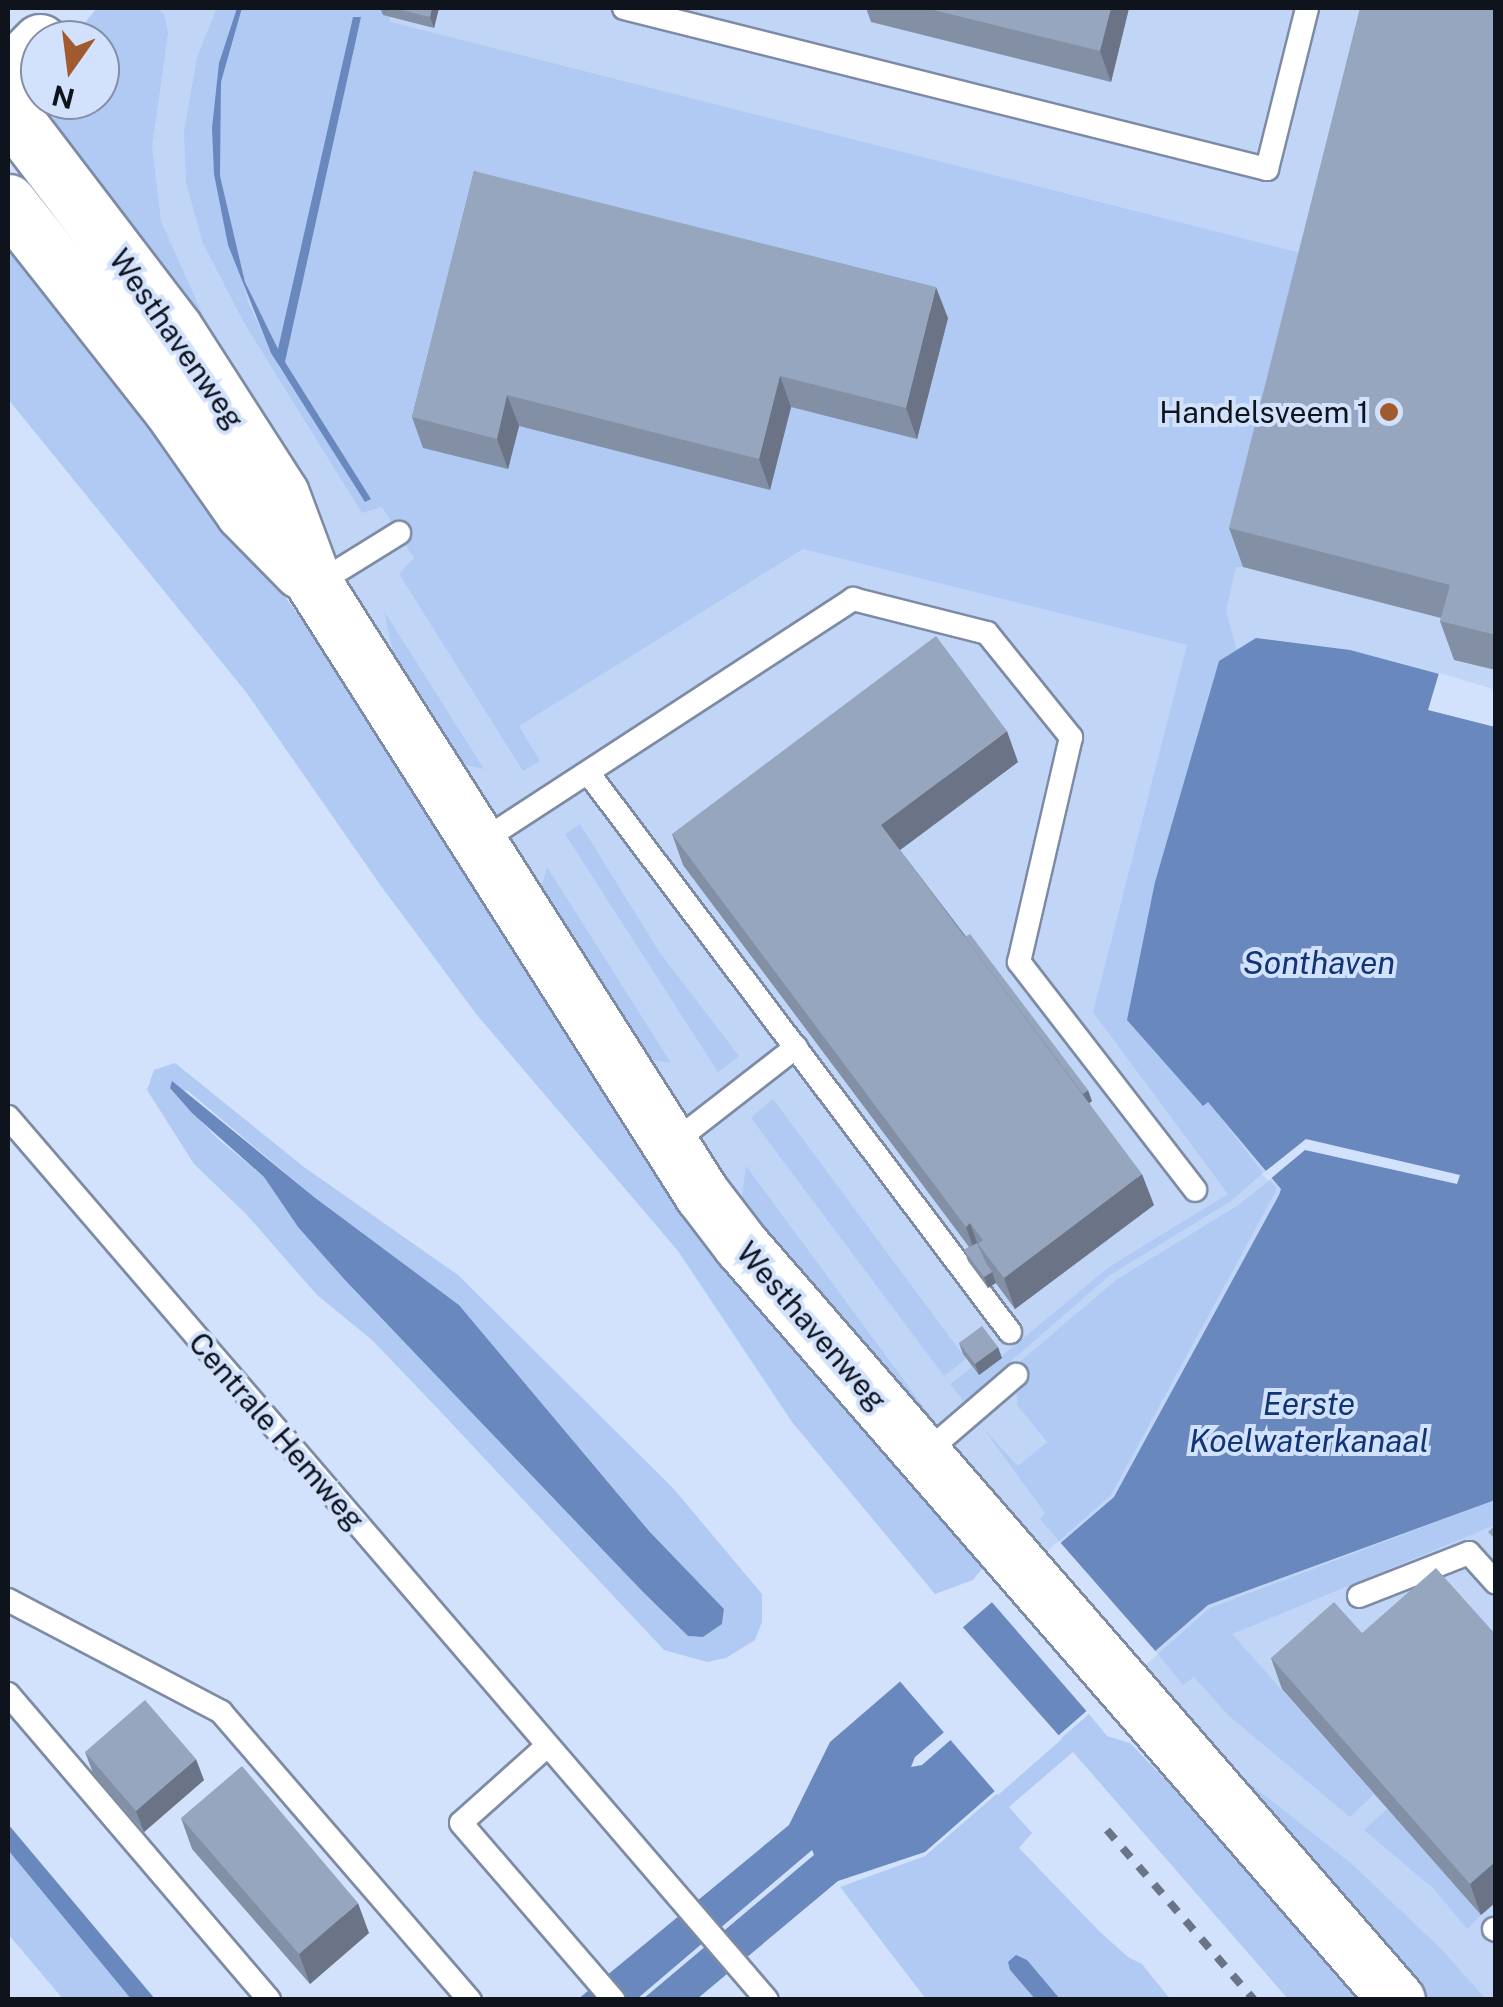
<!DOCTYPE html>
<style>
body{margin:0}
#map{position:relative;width:1503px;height:2007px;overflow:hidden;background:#d2e2fd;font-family:"Public Sans",sans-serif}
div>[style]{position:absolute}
.built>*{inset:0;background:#c1d5f6}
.green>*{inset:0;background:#b1caf3}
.water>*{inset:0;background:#6988bd}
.pier>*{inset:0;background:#d2e2fd}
.roads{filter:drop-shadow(2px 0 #7d8ba4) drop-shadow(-2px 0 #7d8ba4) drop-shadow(0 2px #7d8ba4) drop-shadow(0 -2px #7d8ba4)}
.service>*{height:22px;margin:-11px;padding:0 11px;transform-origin:11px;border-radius:11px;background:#fff}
.tertiary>*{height:55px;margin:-27.5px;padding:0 27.5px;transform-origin:27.5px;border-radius:27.5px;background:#fff}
.rail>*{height:8px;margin-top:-4px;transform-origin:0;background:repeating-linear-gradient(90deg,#6a7486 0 12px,transparent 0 24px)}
.wall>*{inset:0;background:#828fa4}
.shaded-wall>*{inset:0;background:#6a7486}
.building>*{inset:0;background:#97a6bf}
.dots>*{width:28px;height:28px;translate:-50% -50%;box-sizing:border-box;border:5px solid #d2e2fd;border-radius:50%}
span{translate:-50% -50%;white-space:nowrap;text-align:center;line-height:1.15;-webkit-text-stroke:8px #d2e2fd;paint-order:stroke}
.street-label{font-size:30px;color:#0e131c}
.poi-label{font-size:30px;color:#0e131c}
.right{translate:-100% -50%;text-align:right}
.water-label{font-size:32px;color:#103474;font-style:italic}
.frame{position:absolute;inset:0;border:10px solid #0e131c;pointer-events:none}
.north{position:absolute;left:20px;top:20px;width:100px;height:100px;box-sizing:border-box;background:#d2e2fd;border:2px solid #848fa3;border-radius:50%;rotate:194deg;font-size:28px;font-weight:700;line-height:40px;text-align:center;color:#0e131c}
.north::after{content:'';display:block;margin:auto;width:35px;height:45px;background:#a05a2e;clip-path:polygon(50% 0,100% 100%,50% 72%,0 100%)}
</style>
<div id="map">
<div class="built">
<i style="clip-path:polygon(97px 8px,1495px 8px,1495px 1999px,1429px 1999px,755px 1225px,644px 1058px,52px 112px,52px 100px,100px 100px,100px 40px,71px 40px)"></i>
</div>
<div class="green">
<i style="clip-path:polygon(97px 8px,157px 8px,164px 14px,168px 33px,152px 147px,161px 221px,203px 316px,319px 507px,311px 503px,55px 132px,52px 100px,100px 100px,100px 40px,71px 40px)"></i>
<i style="clip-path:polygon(217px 8px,237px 8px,219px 64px,214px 174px,248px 302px,278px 366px,370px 498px,285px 362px,361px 17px,353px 18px,278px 351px,245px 282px,220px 176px,221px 82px,242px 8px,385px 8px,391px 22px,1320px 258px,1243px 567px,1236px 567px,1229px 598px,1226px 612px,1237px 650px,1219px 661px,1155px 882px,1203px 1106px,1208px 1101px,1263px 1173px,1231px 1201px,1110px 1275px,964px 1402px,950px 1384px,972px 1367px,979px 1375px,1109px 1267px,1228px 1194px,1093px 1012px,1187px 645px,803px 549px,519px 726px,540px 761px,523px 771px,399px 574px,414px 558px,382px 507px,362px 513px,243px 321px,202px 241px,186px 182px,184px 132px,197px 57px)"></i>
<i style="clip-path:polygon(8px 219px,302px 620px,644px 1155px,679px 1202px,985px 1565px,973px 1580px,935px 1594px,792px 1422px,678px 1251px,477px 1015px,381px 886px,246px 692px,8px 399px)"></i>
<i style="clip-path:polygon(384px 611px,484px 769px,462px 764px,394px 656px)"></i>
<i style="clip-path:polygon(580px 824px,660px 953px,739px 1056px,718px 1072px,565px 834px)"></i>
<i style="clip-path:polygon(547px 867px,671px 1063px,644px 1058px,541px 888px)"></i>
<i style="clip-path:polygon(evenodd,175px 1063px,304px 1167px,458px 1275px,673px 1488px,762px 1594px,762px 1622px,755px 1640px,726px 1658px,707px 1662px,664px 1650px,440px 1411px,372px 1340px,317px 1295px,247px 1215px,194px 1164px,147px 1090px,154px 1070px,175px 1063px,170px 1088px,188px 1091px,314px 1197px,459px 1305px,649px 1531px,724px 1609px,722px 1624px,703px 1637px,688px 1636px,643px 1592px,344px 1279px,298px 1227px,264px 1177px,217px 1138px,170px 1088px)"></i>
<i style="clip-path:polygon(773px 1099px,966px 1359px,944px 1376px,751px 1118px)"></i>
<i style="clip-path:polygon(746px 1166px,934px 1421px,928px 1427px,741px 1205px)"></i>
<i style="clip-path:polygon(1270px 1180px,1277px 1189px,1111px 1495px,1059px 1541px,1040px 1519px,1045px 1513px,983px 1428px,1018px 1466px,1047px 1442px,1017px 1405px,1017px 1393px,1028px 1381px,1016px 1365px,1116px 1280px,1237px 1206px)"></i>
<i style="clip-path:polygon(1495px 1500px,1495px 1525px,1232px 1634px,1374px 1794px,1350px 1817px,1229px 1716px,1194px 1677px,1183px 1685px,1158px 1654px,1210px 1608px)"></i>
<i style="clip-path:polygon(1089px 1714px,1107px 1736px,1130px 1743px,1260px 1878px,1365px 1999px,1288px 1999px,1073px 1752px,1009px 1807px,1032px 1833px,1019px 1848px,1099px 1931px,1128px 1957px,1142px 1964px,1170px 1999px,1060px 1999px,1027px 1960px,1010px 1970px,1035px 1999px,926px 1999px,840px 1887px,925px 1856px)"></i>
<i style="clip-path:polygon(1217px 1758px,1352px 1864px,1441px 1949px,1486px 1999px,1429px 1999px)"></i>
<i style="clip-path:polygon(1388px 1808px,1481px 1915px,1467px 1929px,1434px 1889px,1364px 1830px)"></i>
<i style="clip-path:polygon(8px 1850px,131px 1999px,63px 1999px,8px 1934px)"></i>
</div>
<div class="water">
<i style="clip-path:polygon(237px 8px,242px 8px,221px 82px,220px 176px,245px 282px,278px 349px,353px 17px,361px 17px,285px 362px,371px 499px,365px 502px,271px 353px,228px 245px,214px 174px,212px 128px,219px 63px)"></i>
<i style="clip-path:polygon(evenodd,1256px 638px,1350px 650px,1495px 689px,1495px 1500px,1208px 1605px,925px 1852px,838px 1881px,697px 1999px,643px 1999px,814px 1855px,812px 1850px,637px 1999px,577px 2000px,789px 1825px,830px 1742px,1114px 1497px,1279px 1195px,1281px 1189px,1208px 1102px,1203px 1106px,1127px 1020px,1155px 882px,1219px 661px,1256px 638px,1004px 1681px,1010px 1688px,922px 1765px,911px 1767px,915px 1757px,1004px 1681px)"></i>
<i style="clip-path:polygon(172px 1081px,314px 1197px,459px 1305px,649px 1531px,724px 1609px,722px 1624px,703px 1637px,688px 1636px,643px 1592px,344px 1279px,298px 1227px,264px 1177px,192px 1113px,170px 1088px)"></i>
<i style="clip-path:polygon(8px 1824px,155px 1999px,131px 1999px,8px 1850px)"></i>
<i style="clip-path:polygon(1016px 1955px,1027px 1960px,1060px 1999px,1035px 1999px,1010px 1970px,1008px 1962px)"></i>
</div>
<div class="pier">
<i style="clip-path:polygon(1439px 673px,1495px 689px,1495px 727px,1428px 710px)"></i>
<i style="clip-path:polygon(1306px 1139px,1460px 1175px,1457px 1184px,1305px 1150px,1268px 1181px,1262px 1174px)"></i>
<i style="clip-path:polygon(1059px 1541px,1158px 1654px,1089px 1714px,990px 1600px)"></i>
<i style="clip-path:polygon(960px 1624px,1062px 1739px,998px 1795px,947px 1736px,969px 1717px,947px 1736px,897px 1678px)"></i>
</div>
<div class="roads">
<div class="service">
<i style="left:624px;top:8px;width:663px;rotate:14.06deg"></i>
<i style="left:1267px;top:169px;width:166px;rotate:-76deg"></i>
<i style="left:315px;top:585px;width:99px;rotate:-31.8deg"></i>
<i style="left:589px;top:774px;width:699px;rotate:52.97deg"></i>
<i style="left:479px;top:843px;width:447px;rotate:-33.1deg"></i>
<i style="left:853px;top:599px;width:138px;rotate:14.2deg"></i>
<i style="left:987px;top:633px;width:134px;rotate:51.1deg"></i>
<i style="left:1071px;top:737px;width:231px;rotate:103deg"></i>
<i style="left:1019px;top:962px;width:288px;rotate:52.3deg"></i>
<i style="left:8px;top:1117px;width:1164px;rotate:49.32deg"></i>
<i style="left:669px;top:1146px;width:161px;rotate:-37.9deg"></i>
<i style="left:923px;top:1455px;width:123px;rotate:-40.7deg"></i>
<i style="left:1359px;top:1596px;width:118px;rotate:-21.4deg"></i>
<i style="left:1469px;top:1553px;width:40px;rotate:48deg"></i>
<i style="left:8px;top:1600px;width:241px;rotate:27.7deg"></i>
<i style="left:221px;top:1712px;width:381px;rotate:49.2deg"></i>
<i style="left:8px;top:1694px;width:402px;rotate:49.5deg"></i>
<i style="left:547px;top:1746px;width:115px;rotate:138.2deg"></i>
<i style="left:461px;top:1823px;width:234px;rotate:49.2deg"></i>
<i style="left:1494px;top:1929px;width:2px;rotate:27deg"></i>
</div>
<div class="tertiary">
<i style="left:8px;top:75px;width:46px;rotate:-45.9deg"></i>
<i style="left:8px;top:110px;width:275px;rotate:52.7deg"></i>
<i style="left:175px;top:329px;width:196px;rotate:57.3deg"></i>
<i style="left:281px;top:494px;width:97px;rotate:69.5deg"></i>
<i style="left:315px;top:585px;width:722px;rotate:57.57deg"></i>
<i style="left:702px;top:1194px;width:64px;rotate:52.6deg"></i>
<i style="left:741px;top:1245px;width:1000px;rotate:49.01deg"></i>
<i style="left:8px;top:202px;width:263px;rotate:51.8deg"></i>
<i style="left:171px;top:409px;width:126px;rotate:55deg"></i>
<i style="left:243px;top:512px;width:83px;rotate:45.5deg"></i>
</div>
</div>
<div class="rail">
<i style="left:1107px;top:1830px;width:225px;rotate:49.1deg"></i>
</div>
<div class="wall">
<i style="clip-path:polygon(380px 8px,439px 8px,434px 28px,383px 15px)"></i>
<i style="clip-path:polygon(866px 8px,1129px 8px,1111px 82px,871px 22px)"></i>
<i style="clip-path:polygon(1496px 8px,1496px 670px,1454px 660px,1440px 621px,1441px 618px,1243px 567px,1229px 528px)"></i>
<i style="clip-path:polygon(474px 171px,948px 318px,917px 439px,791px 407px,770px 490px,519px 426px,508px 469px,423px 448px,412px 417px)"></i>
<i style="clip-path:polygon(1018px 762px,900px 850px,1092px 1101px,1089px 1103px,1154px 1205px,1015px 1309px,995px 1282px,988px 1288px,968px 1261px,964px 1250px,969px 1247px,683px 865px,672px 834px)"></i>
<i style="clip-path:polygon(959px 1343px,1002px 1358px,979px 1375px,963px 1354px)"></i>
<i style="clip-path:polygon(1362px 1633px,1496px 1635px,1496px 1902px,1481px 1915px,1282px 1689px,1271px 1658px)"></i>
<i style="clip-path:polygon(85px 1752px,204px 1780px,144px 1832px,93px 1773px)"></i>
<i style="clip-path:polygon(181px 1818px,369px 1933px,310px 1984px,192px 1849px)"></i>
</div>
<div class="shaded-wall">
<i style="clip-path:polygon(432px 8px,439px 8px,434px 28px,430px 17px)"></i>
<i style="clip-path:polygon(1111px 8px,1129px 8px,1111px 82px,1100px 51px)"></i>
<i style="clip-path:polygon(936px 287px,948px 318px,917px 439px,906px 408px)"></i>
<i style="clip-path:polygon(780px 376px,791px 407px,770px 490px,759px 459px)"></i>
<i style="clip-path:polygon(507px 395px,519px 426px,508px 469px,497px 439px)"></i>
<i style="clip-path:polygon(1007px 731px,1018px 762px,892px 856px,881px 825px)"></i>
<i style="clip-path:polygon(1088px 1090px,1092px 1101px,1081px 1109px,1077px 1098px)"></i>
<i style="clip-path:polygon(1142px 1174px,1154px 1205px,1015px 1309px,1004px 1278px)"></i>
<i style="clip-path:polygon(970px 1223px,981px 1254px,977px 1258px,966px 1227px)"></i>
<i style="clip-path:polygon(992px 1272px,996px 1283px,988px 1288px,984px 1277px)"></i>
<i style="clip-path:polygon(998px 1347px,1002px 1358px,979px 1375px,975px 1364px)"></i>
<i style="clip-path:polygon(196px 1759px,204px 1780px,144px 1832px,136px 1811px)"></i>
<i style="clip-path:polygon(1496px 1861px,1496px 1902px,1481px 1915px,1470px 1884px)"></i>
<i style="clip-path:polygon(358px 1903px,369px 1933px,310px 1984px,299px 1954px)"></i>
</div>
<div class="building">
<i style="clip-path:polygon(393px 8px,432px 8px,430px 17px)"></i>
<i style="clip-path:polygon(925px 8px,1111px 8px,1100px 51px)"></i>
<i style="clip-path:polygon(1360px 8px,1496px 8px,1496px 635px,1440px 621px,1450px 585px,1229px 528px)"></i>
<i style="clip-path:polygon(474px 171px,936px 287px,906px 408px,780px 376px,759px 459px,507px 395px,497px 439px,412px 417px)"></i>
<i style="clip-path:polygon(936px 636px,1007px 731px,881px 825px,1142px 1174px,1004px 1278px,978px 1244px,983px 1240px,970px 1223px,966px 1227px,672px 834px)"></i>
<i style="clip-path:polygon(970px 934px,1088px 1090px,1083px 1094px,965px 937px)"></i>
<i style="clip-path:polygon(977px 1243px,986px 1263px,992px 1272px,984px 1277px,964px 1250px)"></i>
<i style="clip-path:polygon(982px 1326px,998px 1347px,975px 1364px,959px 1343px)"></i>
<i style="clip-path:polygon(1496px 1525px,1496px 1540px,1488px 1532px)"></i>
<i style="clip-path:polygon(1436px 1568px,1496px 1635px,1496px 1861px,1470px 1884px,1271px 1658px,1334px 1602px,1362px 1633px)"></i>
<i style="clip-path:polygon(145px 1700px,196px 1759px,136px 1811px,85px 1752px)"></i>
<i style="clip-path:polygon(242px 1766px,358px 1903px,299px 1954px,181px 1818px)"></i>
</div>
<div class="dots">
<i style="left:1389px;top:412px;background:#a05a2e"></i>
</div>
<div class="street-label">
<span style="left:177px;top:339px;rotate:55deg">Westhavenweg</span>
<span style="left:812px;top:1326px;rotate:49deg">Westhavenweg</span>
<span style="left:277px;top:1431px;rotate:49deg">Centrale Hemweg</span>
</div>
<div class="poi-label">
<span class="right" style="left:1369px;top:412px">Handelsveem 1</span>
</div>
<div class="water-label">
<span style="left:1319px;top:963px">Sonthaven</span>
<span style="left:1309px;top:1423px">Eerste<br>Koelwaterkanaal</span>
</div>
<div class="frame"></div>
<div class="north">N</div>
</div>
